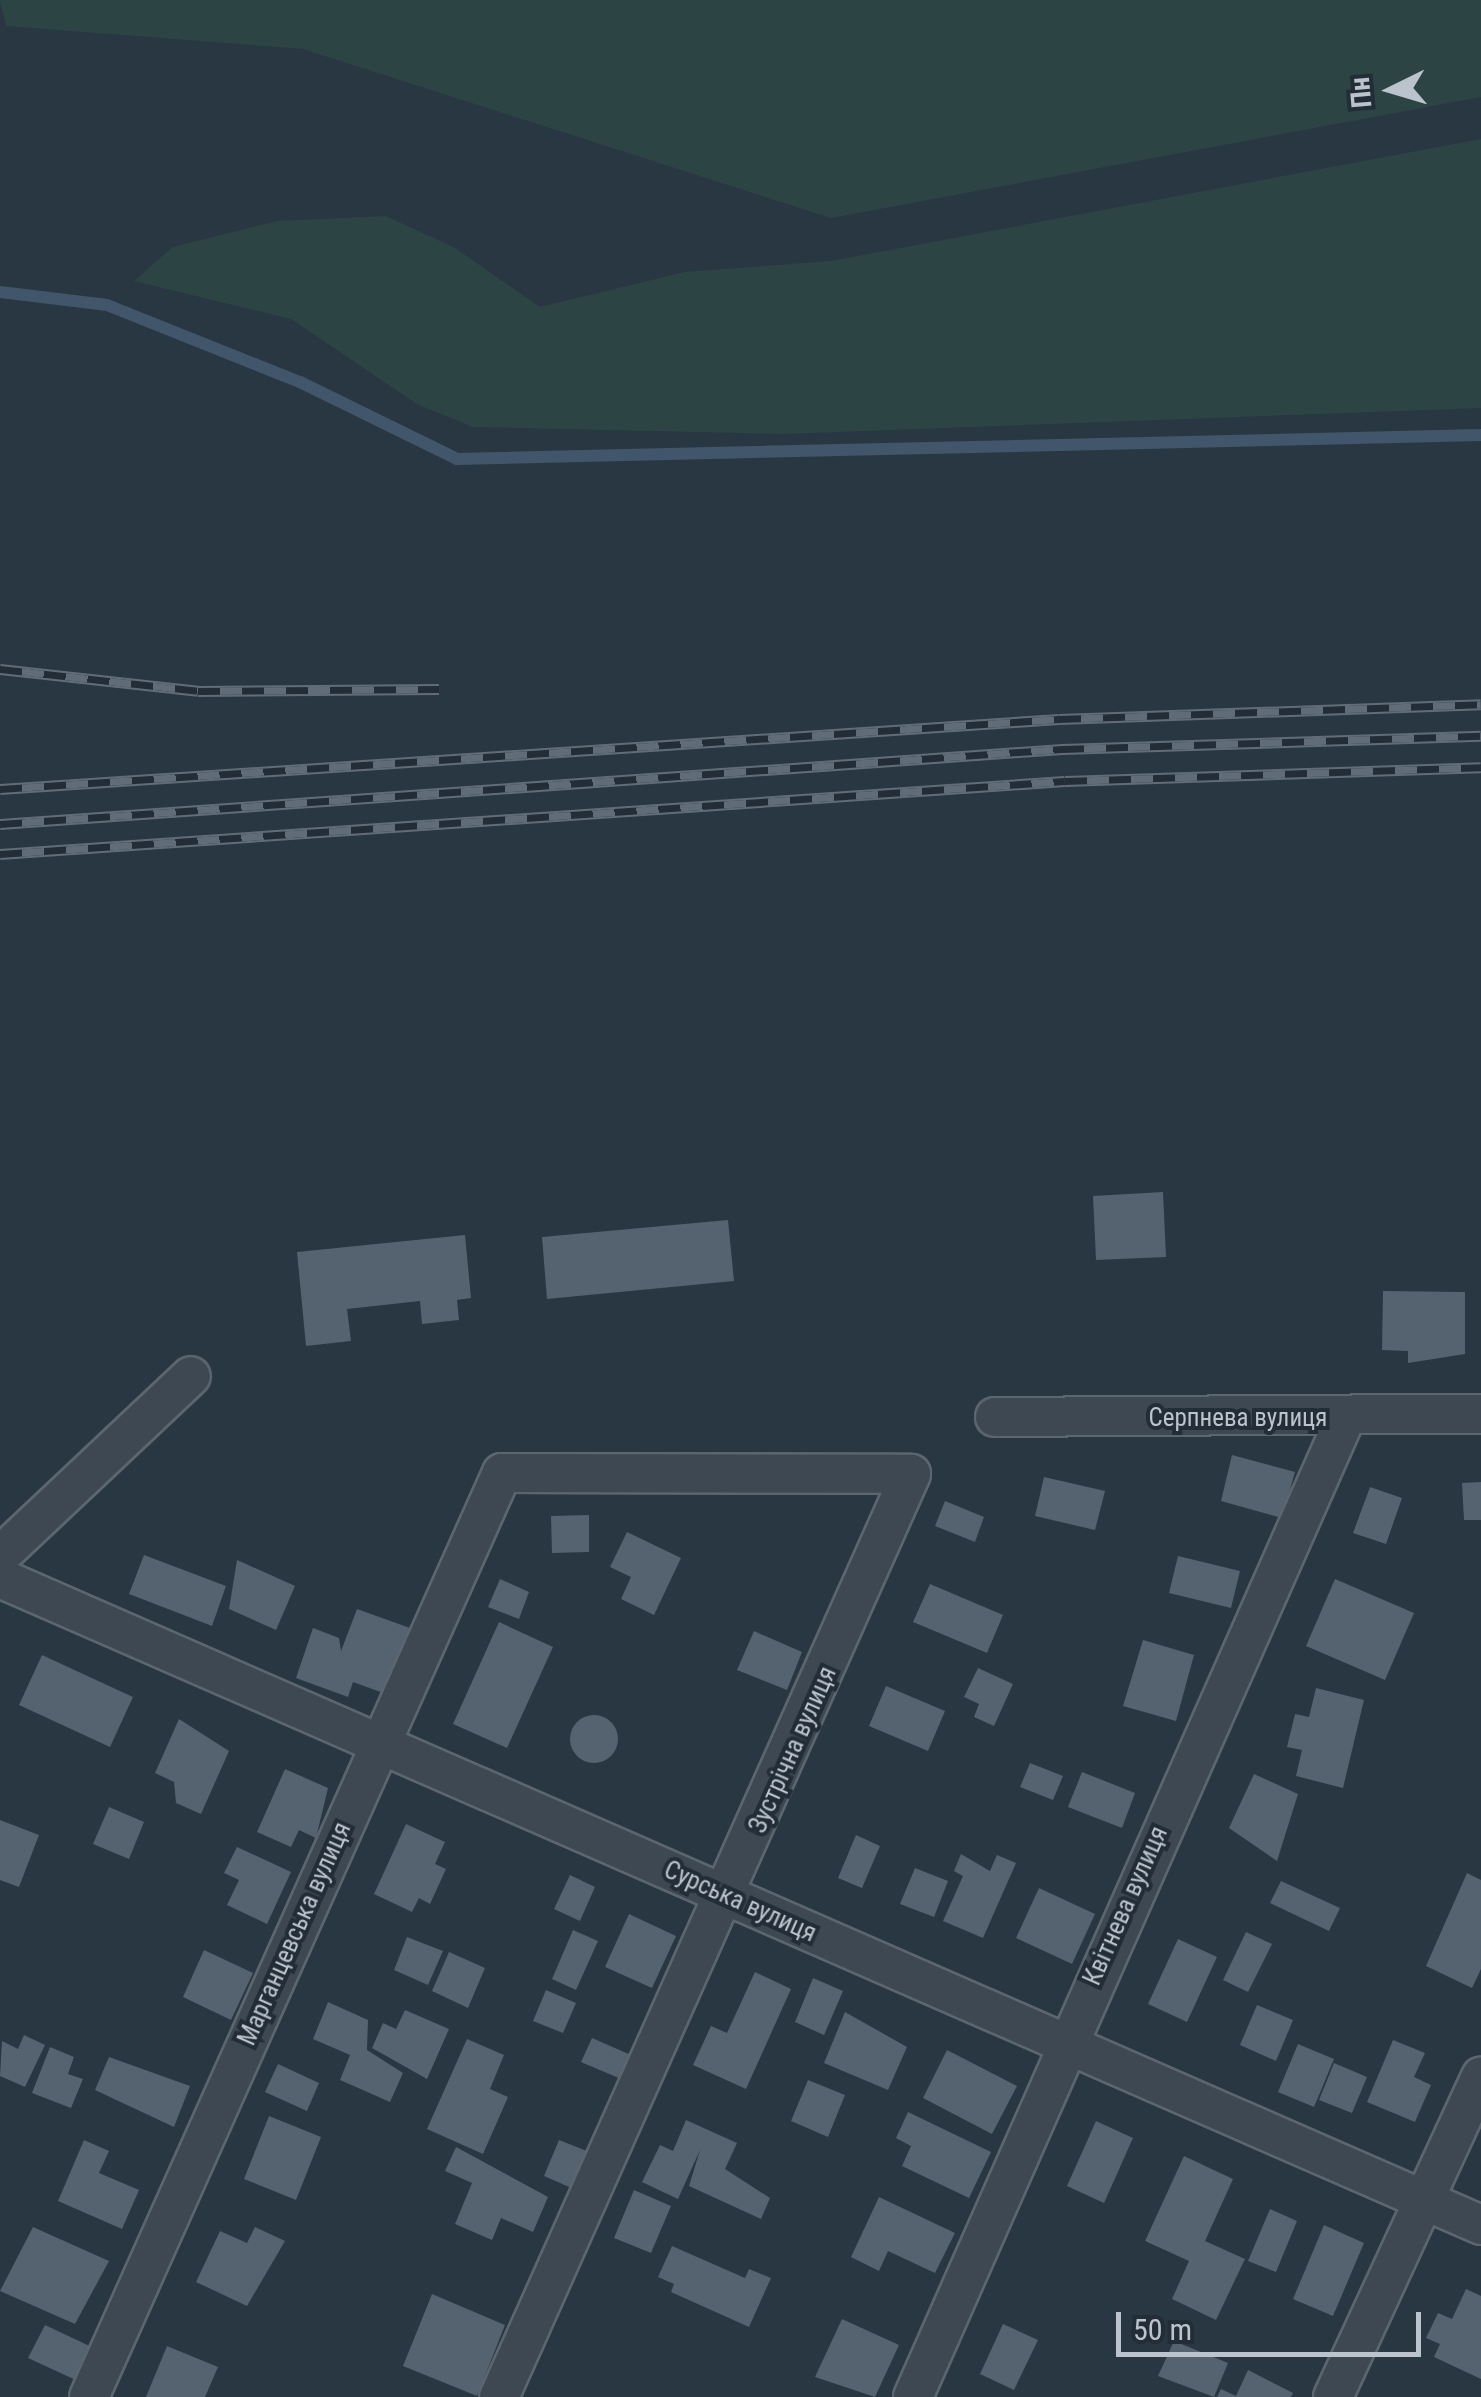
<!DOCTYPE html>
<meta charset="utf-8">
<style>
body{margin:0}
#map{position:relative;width:1481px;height:2397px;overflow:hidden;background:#293742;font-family:"Roboto Condensed",sans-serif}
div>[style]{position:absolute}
.green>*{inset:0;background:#2c4544}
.stream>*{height:12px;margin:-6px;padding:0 6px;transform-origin:6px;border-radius:6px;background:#41566a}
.building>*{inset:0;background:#55626f}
.round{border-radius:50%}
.roads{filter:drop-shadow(2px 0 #5c666f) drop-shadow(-2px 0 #5c666f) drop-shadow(0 2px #5c666f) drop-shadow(0 -2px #5c666f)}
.street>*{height:38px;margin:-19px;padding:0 19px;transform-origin:19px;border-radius:19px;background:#3e4852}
.rail>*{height:11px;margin-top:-5.5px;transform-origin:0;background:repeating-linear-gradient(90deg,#222d37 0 22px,#606d78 0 44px);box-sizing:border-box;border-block:2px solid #606d78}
span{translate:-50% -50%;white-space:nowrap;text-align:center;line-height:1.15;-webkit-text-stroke:8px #222d37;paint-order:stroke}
.street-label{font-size:25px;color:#bbc3cc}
.north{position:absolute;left:1341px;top:40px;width:100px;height:100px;-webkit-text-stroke:8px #222d37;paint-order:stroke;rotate:265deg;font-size:28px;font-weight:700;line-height:40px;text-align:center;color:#bbc3cc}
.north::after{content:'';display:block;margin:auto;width:35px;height:45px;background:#bbc3cc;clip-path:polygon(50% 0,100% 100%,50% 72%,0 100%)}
.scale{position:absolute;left:1116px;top:2312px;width:305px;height:45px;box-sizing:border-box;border:5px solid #bbc3cc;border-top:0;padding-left:12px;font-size:30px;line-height:35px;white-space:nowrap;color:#bbc3cc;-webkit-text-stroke:8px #222d37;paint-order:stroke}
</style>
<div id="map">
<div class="green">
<i style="clip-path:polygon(0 0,1481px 0,1481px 97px,831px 218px,303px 49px,6px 26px)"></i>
<i style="clip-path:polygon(1481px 139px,1481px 408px,783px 434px,473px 427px,417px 404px,291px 319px,134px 281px,173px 247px,277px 221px,386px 216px,455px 248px,540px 307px,685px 272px,831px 261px)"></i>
</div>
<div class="stream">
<i style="left:0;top:292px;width:108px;rotate:6.9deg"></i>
<i style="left:107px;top:305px;width:208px;rotate:21.8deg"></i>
<i style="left:300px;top:382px;width:175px;rotate:26.1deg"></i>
<i style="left:457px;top:459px;width:1024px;rotate:-1.34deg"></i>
</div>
<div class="building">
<i style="clip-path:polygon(1163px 1192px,1166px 1257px,1096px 1260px,1093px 1196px)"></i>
<i style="clip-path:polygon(728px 1220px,734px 1281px,547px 1299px,542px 1237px)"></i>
<i style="clip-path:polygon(465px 1235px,471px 1298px,457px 1300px,459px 1320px,422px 1324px,420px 1301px,347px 1309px,351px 1341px,306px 1346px,297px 1252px)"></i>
<i style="clip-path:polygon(1383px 1291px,1465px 1292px,1465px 1354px,1408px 1363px,1408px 1351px,1382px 1350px)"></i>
<i style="clip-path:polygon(1232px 1455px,1295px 1472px,1282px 1518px,1221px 1501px)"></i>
<i style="clip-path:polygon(1044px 1477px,1105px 1491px,1095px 1530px,1035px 1516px)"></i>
<i style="clip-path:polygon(1481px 1482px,1481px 1520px,1464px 1520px,1462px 1483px)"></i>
<i style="clip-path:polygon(1370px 1487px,1402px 1498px,1386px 1544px,1353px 1533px)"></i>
<i style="clip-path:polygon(945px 1501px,984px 1517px,975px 1542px,935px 1526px)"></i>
<i style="clip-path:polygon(589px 1515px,589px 1552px,552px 1553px,551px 1516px)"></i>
<i style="clip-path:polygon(627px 1532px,681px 1558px,654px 1615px,621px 1599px,631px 1577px,610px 1567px)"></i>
<i style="clip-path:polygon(144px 1555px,226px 1586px,212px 1626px,129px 1594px)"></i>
<i style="clip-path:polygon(1178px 1556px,1240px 1571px,1231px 1608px,1169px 1593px)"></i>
<i style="clip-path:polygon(237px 1560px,295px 1586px,276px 1630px,229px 1609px)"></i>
<i style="clip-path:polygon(500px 1579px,529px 1592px,519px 1619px,488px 1607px)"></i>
<i style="clip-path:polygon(1335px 1579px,1414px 1613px,1385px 1680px,1306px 1646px)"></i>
<i style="clip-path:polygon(930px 1584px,1003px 1615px,987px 1653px,913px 1622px)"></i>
<i style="clip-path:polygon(357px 1609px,410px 1628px,386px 1694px,353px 1682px,348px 1697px,296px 1678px,313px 1628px,339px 1638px,341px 1651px)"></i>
<i style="clip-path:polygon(499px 1622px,553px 1647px,507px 1748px,453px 1724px)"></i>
<i style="clip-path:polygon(754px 1631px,802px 1652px,787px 1690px,737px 1670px)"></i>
<i style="clip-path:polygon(1143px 1640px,1194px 1655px,1176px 1721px,1123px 1706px)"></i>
<i style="clip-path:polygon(42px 1655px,133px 1697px,110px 1747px,19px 1705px)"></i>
<i style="clip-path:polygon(978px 1668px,1013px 1684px,994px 1726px,974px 1717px,979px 1704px,964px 1697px)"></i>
<i style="clip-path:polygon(886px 1686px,945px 1711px,928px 1751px,869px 1726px)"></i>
<i style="clip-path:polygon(1316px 1688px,1364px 1700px,1343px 1788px,1296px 1776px,1302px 1750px,1287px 1747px,1295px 1714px,1309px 1717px)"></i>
<i class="round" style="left:570px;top:1715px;width:48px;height:48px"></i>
<i style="clip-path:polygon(179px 1719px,229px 1751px,201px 1814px,176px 1803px,174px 1782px,155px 1773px)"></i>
<i style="clip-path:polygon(1030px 1763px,1063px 1776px,1053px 1800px,1020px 1787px)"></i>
<i style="clip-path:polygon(285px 1769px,328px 1788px,316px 1838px,299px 1830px,291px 1847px,257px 1832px)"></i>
<i style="clip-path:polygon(1082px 1772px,1135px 1793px,1122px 1828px,1068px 1807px)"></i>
<i style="clip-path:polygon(1254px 1774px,1298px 1794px,1277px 1861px,1229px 1828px)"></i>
<i style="clip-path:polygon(109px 1807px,144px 1822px,129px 1859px,93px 1844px)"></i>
<i style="clip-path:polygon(0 1820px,39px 1835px,19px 1887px,0 1880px)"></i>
<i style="clip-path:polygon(406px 1824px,445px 1842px,435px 1864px,446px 1869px,430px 1904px,419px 1898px,412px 1912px,374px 1894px)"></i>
<i style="clip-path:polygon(856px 1835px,880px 1846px,862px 1888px,838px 1878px)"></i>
<i style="clip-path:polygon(237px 1847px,291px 1872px,267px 1924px,227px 1905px,239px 1880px,224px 1873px)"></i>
<i style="clip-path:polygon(961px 1854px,990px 1871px,997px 1855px,1016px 1863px,983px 1938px,943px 1921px,963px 1876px,954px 1871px)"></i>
<i style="clip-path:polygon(915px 1868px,948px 1881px,934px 1917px,900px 1904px)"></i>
<i style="clip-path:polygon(1467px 1873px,1481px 1880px,1481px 1969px,1472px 1988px,1426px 1966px)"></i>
<i style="clip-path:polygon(570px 1875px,595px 1887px,580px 1921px,554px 1909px)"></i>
<i style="clip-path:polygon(1281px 1881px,1340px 1908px,1329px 1931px,1270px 1903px)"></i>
<i style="clip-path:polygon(1039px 1888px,1095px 1914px,1072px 1964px,1016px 1938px)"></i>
<i style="clip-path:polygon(629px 1914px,676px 1936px,652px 1988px,605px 1967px)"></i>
<i style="clip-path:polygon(573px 1930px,598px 1941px,576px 1990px,552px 1979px)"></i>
<i style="clip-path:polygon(1246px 1932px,1272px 1944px,1248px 1992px,1223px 1980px)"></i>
<i style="clip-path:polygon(407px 1937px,443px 1951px,428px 1985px,394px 1970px)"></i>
<i style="clip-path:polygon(1178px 1939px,1217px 1957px,1187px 2022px,1148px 2004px)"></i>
<i style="clip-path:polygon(204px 1950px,253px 1973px,231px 2020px,183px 1997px)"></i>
<i style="clip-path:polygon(449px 1952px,485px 1968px,468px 2008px,432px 1991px)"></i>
<i style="clip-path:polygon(755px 1972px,791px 1989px,746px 2089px,693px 2065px,711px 2026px,727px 2033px)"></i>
<i style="clip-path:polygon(813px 1978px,843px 1991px,824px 2035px,795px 2022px)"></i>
<i style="clip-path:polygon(546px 1990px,576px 2003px,563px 2033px,533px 2021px)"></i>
<i style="clip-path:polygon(328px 2002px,368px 2020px,367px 2050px,403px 2073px,390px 2102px,340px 2080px,350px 2055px,313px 2039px)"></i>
<i style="clip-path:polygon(1257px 2005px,1293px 2020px,1276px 2061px,1240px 2045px)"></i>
<i style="clip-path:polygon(405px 2010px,449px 2029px,427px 2079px,372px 2048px,383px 2023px,396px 2029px)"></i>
<i style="clip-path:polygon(845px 2012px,907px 2047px,888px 2090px,824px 2063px)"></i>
<i style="clip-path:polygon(24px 2035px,45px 2045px,25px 2087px,0 2076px,2px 2041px,18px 2049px)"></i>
<i style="clip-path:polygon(592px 2038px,631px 2055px,621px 2079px,581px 2062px)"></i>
<i style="clip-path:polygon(467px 2039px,504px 2055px,490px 2089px,508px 2097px,483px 2154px,427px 2129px)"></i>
<i style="clip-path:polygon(1393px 2040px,1425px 2053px,1414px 2077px,1431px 2085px,1415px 2122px,1367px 2102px)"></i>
<i style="clip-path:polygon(1298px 2044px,1334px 2059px,1314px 2107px,1278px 2092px)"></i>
<i style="clip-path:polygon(50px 2047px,74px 2057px,68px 2074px,83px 2079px,71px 2108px,32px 2093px)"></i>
<i style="clip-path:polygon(947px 2050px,1017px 2086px,992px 2134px,923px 2098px)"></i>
<i style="clip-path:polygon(109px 2057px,190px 2086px,174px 2127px,95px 2090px)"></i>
<i style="clip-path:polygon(1334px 2063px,1367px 2077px,1352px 2113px,1319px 2100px)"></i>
<i style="clip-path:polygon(278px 2064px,319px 2083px,307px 2111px,265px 2092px)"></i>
<i style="clip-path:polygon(808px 2080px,845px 2095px,828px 2137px,791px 2121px)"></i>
<i style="clip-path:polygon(908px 2112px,991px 2152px,969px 2198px,902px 2166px,911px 2146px,896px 2138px)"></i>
<i style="clip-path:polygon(269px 2116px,321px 2137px,296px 2200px,244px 2179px)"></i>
<i style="clip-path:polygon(686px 2120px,737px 2143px,725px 2169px,770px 2198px,761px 2219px,689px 2186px,700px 2150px,678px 2199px,642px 2182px,660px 2145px,673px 2151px)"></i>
<i style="clip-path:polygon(1096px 2121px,1133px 2138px,1104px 2203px,1067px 2186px)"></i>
<i style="clip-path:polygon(84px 2140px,109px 2151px,99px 2173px,139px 2190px,122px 2229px,58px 2201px)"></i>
<i style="clip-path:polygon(559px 2140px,592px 2153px,576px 2190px,544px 2176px)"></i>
<i style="clip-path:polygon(456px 2147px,548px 2197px,533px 2232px,501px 2218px,492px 2240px,455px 2224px,472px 2183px,445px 2171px)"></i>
<i style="clip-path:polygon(1184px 2156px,1233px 2179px,1205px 2241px,1245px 2259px,1216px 2320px,1172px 2299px,1189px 2261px,1145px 2241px)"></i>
<i style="clip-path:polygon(634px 2190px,671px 2206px,651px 2253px,614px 2238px)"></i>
<i style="clip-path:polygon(879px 2197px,955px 2233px,935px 2273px,888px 2251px,879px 2271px,851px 2257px)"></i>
<i style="clip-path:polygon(1270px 2209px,1297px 2221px,1276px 2272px,1248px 2261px)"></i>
<i style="clip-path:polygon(1324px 2225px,1364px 2243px,1333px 2316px,1293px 2299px)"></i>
<i style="clip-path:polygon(33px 2227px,109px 2261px,75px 2324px,0 2291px)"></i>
<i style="clip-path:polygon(255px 2227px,285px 2241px,247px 2306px,196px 2282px,220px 2231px,247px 2243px)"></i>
<i style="clip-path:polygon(672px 2246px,745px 2278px,749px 2269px,771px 2278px,749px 2327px,671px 2292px,674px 2284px,658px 2277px)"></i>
<i style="clip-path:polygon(1466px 2289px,1481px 2296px,1481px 2379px,1434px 2357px,1440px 2344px,1426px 2338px,1438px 2313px,1452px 2319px)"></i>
<i style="clip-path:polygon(432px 2294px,505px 2325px,477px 2396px,403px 2366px)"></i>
<i style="clip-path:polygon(842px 2319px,899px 2345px,875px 2397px,815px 2377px)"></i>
<i style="clip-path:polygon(1003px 2324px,1038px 2340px,1014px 2390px,980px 2374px)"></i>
<i style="clip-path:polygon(45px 2325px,96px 2349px,80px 2382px,28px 2358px)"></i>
<i style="clip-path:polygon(1174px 2341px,1228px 2363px,1214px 2397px,1158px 2376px)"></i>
<i style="clip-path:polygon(167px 2346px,218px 2367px,205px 2397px,146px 2397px)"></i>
<i style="clip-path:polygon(1248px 2370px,1293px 2393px,1291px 2397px,1217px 2397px,1221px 2389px,1236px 2396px)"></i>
</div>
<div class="roads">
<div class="street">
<i style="left:995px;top:1417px;width:486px;rotate:-0.4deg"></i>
<i style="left:0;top:1556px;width:262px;rotate:-43.3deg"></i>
<i style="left:0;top:1578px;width:1616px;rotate:23.6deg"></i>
<i style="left:89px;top:2397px;width:1012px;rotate:-65.92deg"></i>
<i style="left:502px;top:1473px;width:409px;rotate:0.1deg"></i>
<i style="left:911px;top:1474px;width:1011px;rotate:114.05deg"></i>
<i style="left:913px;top:2397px;width:1069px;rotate:-66.17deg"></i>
<i style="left:1333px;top:2397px;width:353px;rotate:-65.2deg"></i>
</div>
</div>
<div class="rail">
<i style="left:0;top:669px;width:199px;rotate:6.3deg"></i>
<i style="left:198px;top:691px;width:241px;rotate:-0.5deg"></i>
<i style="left:0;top:789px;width:1061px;rotate:-3.78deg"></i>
<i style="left:1059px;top:719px;width:422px;rotate:-2deg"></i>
<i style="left:0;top:824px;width:1065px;rotate:-4.04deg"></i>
<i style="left:1062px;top:749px;width:419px;rotate:-1.8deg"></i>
<i style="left:0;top:854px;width:1067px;rotate:-3.92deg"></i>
<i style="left:1065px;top:781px;width:416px;rotate:-1.9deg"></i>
</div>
<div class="street-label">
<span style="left:1238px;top:1418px">Серпнева вулиця</span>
<span style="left:793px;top:1750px;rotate:-66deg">Зустрічна вулиця</span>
<span style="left:740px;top:1902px;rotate:24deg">Сурська вулиця</span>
<span style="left:1126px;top:1906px;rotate:-66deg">Квітнева вулиця</span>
<span style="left:295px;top:1934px;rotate:-66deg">Марганцевська вулиця</span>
</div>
<div class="north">Пн</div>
<div class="scale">50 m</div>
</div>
